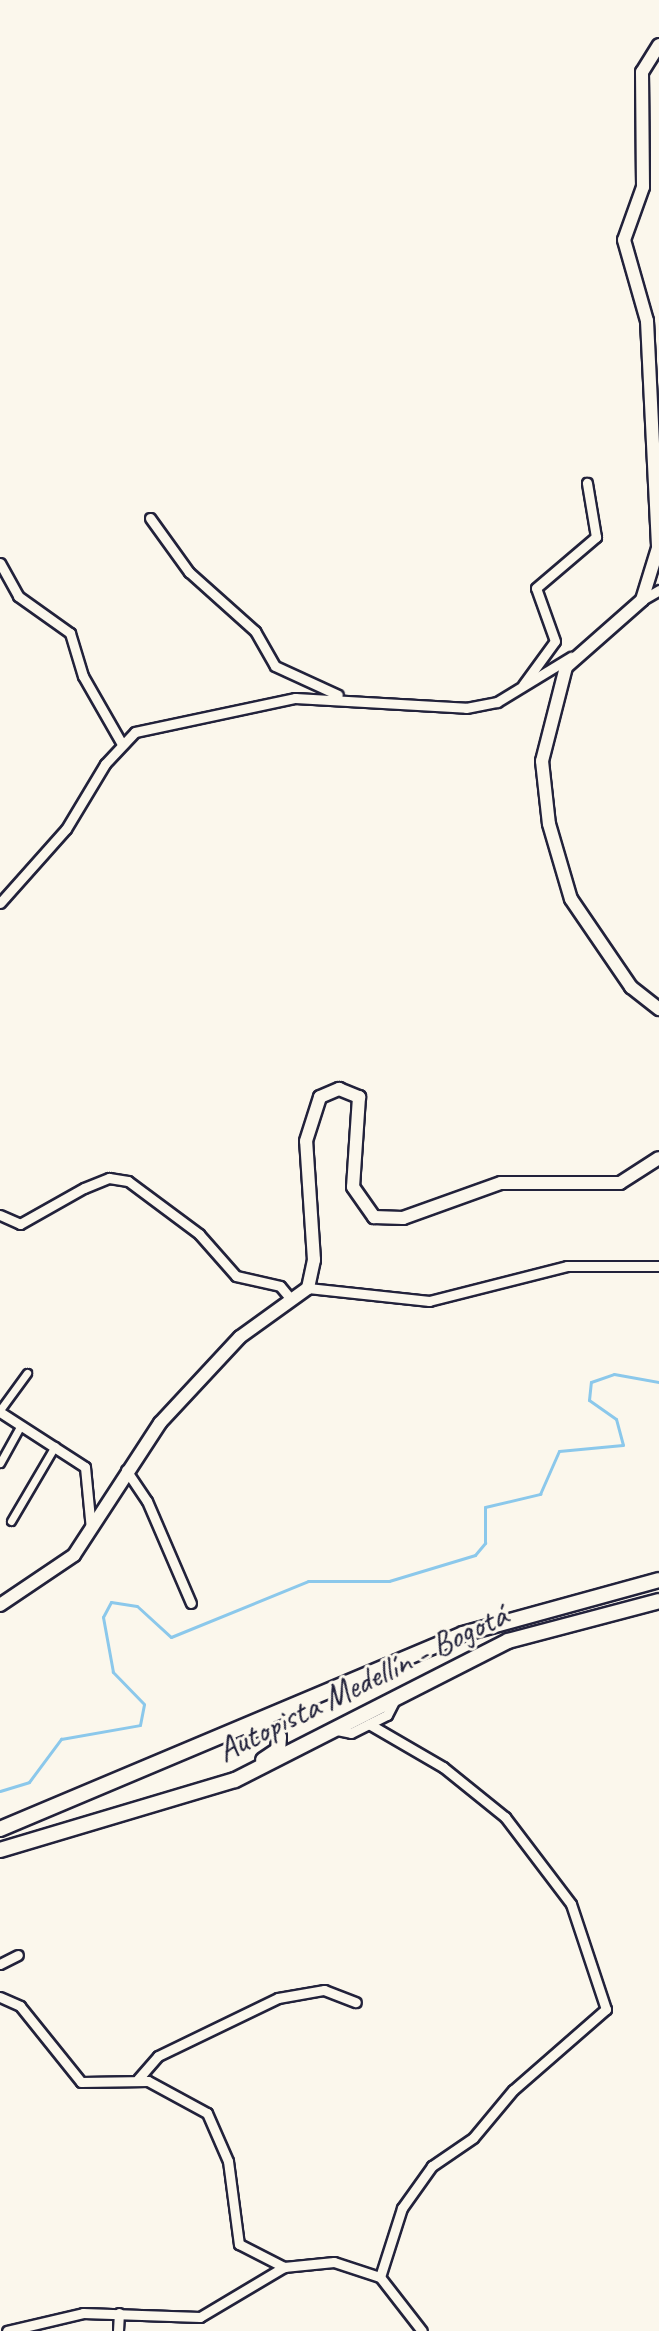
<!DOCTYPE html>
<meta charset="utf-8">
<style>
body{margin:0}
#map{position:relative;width:659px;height:2331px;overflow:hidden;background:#fbf7ec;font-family:Caveat,sans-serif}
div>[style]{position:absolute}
.stream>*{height:3px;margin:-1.5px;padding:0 1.5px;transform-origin:1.5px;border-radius:1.5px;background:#8bc8eb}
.roads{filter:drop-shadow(2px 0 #22223b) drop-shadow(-2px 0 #22223b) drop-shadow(0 2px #22223b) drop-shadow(0 -2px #22223b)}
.pedestrian>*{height:7px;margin:-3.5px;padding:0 3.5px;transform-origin:3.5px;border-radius:3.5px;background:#fbf7ec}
.minor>*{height:9px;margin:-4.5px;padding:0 4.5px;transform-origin:4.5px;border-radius:4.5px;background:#fbf7ec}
.secondary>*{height:12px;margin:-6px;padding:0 6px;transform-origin:6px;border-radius:6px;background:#fbf7ec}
.trunk>*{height:14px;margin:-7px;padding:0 7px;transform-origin:7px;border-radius:7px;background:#fbf7ec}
span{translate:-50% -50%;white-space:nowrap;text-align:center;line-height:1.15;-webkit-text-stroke:6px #fbf7ec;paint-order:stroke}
.street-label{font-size:34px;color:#22223b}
</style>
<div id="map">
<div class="stream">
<i style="left:0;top:1791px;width:30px;rotate:-17deg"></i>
<i style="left:29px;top:1782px;width:54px;rotate:-53.3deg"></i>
<i style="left:61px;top:1739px;width:80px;rotate:-10deg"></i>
<i style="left:140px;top:1725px;width:21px;rotate:-79deg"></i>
<i style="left:144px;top:1704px;width:45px;rotate:-134.1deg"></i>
<i style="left:113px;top:1672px;width:56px;rotate:-100.3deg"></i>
<i style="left:103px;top:1617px;width:17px;rotate:-62deg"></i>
<i style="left:111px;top:1602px;width:26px;rotate:9deg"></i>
<i style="left:137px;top:1606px;width:46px;rotate:42.4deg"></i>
<i style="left:171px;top:1637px;width:148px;rotate:-22.2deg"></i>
<i style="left:308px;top:1581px;width:81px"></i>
<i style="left:389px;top:1581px;width:90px;rotate:-16.8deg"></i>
<i style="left:475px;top:1555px;width:16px;rotate:-50deg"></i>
<i style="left:485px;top:1543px;width:36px;rotate:-90deg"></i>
<i style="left:485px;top:1507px;width:57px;rotate:-13.3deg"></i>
<i style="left:540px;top:1494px;width:47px;rotate:-66.2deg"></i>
<i style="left:559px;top:1451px;width:64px;rotate:-5.4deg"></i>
<i style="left:623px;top:1445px;width:27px;rotate:-105deg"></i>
<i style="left:616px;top:1419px;width:33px;rotate:-145deg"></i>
<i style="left:589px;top:1400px;width:18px;rotate:-84deg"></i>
<i style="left:591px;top:1382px;width:24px;rotate:-19deg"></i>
<i style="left:614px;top:1374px;width:46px;rotate:10.1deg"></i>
</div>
<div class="roads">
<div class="pedestrian">
<i style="left:0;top:1410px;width:46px;rotate:-53.9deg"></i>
<i style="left:0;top:1463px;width:43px;rotate:-61.1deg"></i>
<i style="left:11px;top:1521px;width:87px;rotate:-59.6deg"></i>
</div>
<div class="minor">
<i style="left:150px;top:518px;width:67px;rotate:54.2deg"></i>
<i style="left:189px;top:572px;width:89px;rotate:41.8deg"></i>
<i style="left:255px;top:631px;width:40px;rotate:60.3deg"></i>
<i style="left:275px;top:666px;width:69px;rotate:24.7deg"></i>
<i style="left:0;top:563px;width:38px;rotate:61deg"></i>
<i style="left:18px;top:596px;width:64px;rotate:35.4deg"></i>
<i style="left:70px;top:633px;width:45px;rotate:73.2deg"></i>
<i style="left:83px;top:676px;width:78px;rotate:60.2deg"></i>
<i style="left:642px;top:600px;width:20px;rotate:-30deg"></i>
<i style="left:523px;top:685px;width:54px;rotate:-54deg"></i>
<i style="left:555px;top:641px;width:56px;rotate:-109.7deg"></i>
<i style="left:536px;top:588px;width:79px;rotate:-40.4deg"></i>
<i style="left:596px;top:537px;width:55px;rotate:-99.5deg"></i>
<i style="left:0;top:903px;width:99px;rotate:-48.3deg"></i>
<i style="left:66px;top:829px;width:76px;rotate:-59deg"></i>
<i style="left:105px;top:764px;width:44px;rotate:-46.8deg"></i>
<i style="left:135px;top:732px;width:164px;rotate:-12deg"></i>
<i style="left:295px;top:698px;width:171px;rotate:3.3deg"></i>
<i style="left:466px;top:708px;width:32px;rotate:-11deg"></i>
<i style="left:497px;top:702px;width:87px;rotate:-31.3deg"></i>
<i style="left:0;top:1215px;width:22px;rotate:24deg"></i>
<i style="left:20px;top:1224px;width:73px;rotate:-29.4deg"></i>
<i style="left:84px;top:1188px;width:27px;rotate:-22deg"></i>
<i style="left:109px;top:1178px;width:19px;rotate:9deg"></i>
<i style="left:128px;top:1181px;width:89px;rotate:36.7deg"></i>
<i style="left:199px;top:1234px;width:56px;rotate:48.6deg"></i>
<i style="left:236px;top:1276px;width:45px;rotate:12.8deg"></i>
<i style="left:280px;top:1286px;width:17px;rotate:50deg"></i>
<i style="left:308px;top:1288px;width:122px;rotate:6.1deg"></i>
<i style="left:429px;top:1301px;width:142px;rotate:-14.2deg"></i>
<i style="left:567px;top:1266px;width:92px"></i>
<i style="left:0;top:1412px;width:101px;rotate:32.9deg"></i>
<i style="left:85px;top:1467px;width:62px;rotate:84.5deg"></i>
<i style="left:126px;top:1470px;width:37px;rotate:56deg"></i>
<i style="left:147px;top:1501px;width:111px;rotate:66.7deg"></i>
<i style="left:369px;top:1724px;width:86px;rotate:30.2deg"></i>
<i style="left:443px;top:1767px;width:80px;rotate:38.9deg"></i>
<i style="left:505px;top:1817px;width:109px;rotate:52.8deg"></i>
<i style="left:571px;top:1904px;width:111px;rotate:71.6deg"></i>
<i style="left:606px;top:2009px;width:123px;rotate:138.9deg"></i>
<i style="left:513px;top:2090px;width:62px;rotate:129.8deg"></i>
<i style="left:473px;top:2138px;width:50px;rotate:145.7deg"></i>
<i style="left:432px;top:2166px;width:52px;rotate:125.5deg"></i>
<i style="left:402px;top:2208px;width:72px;rotate:107.7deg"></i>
<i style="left:337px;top:1730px;width:14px;rotate:12deg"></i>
<i style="left:351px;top:1733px;width:40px;rotate:-26.6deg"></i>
<i style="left:387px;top:1715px;width:18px;rotate:-63deg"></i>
<i style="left:0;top:1964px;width:20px;rotate:-27deg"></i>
<i style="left:0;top:1997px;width:22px;rotate:24deg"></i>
<i style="left:20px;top:2006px;width:97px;rotate:51.2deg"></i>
<i style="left:81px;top:2082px;width:67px;rotate:-0.9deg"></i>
<i style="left:148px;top:2081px;width:67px;rotate:28.5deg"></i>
<i style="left:207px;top:2113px;width:52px;rotate:66.4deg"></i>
<i style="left:228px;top:2161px;width:84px;rotate:82.5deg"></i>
<i style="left:239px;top:2244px;width:51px;rotate:27.1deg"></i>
<i style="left:138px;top:2079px;width:30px;rotate:-49deg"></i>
<i style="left:158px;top:2056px;width:133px;rotate:-25.8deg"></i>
<i style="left:278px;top:1998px;width:47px;rotate:-9.9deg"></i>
<i style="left:324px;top:1990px;width:34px;rotate:21deg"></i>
<i style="left:7px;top:2331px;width:78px;rotate:-13.3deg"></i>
<i style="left:83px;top:2313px;width:117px;rotate:2deg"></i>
<i style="left:200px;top:2317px;width:98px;rotate:-30.8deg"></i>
<i style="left:284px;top:2267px;width:50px;rotate:-5.7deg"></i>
<i style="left:334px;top:2262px;width:48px;rotate:18.1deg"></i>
<i style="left:380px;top:2277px;width:68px;rotate:52.1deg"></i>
<i style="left:118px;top:2331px;width:18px;rotate:-87deg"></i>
</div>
<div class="secondary">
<i style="left:659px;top:45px;width:32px;rotate:122deg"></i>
<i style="left:642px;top:72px;width:115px;rotate:89.5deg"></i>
<i style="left:643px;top:187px;width:56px;rotate:109.7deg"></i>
<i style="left:624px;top:240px;width:84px;rotate:74.1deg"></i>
<i style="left:647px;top:321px;width:227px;rotate:87.2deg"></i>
<i style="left:658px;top:548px;width:54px;rotate:107.1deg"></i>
<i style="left:642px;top:600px;width:101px;rotate:138.6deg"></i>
<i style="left:566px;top:667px;width:97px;rotate:104.3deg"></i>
<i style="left:542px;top:761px;width:63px;rotate:83.7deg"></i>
<i style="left:549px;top:824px;width:78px;rotate:73.7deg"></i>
<i style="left:571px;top:899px;width:107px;rotate:55.7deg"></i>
<i style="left:631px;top:987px;width:36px;rotate:38deg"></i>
<i style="left:0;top:1605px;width:89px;rotate:-34deg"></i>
<i style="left:74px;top:1555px;width:158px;rotate:-56.9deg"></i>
<i style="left:160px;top:1423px;width:117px;rotate:-47.1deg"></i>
<i style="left:240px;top:1337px;width:84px;rotate:-35.8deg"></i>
<i style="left:308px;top:1288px;width:29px;rotate:-78deg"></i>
<i style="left:314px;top:1260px;width:119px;rotate:-93.8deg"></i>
<i style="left:306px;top:1141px;width:46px;rotate:-72.3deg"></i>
<i style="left:320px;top:1097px;width:21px;rotate:-23deg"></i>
<i style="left:339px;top:1089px;width:22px;rotate:22deg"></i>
<i style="left:359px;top:1097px;width:90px;rotate:93.8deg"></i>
<i style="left:353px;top:1187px;width:37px;rotate:55deg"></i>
<i style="left:374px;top:1217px;width:29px;rotate:2deg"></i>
<i style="left:403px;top:1218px;width:104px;rotate:-19.7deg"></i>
<i style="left:501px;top:1183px;width:119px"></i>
<i style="left:620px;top:1183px;width:46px;rotate:-32.7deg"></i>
</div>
<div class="trunk">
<i style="left:250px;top:1731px;width:19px;rotate:-12deg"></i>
<i style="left:269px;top:1727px;width:14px;rotate:45deg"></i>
<i style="left:279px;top:1737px;width:13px;rotate:94deg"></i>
<i style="left:278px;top:1750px;width:18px;rotate:146deg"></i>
<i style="left:0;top:1829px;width:502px;rotate:-22.84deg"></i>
<i style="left:463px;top:1634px;width:203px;rotate:-15.4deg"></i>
<i style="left:0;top:1850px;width:245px;rotate:-16.6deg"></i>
<i style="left:235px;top:1780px;width:306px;rotate:-27deg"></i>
<i style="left:508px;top:1641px;width:156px;rotate:-14.8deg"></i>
</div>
</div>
<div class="street-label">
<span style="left:362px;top:1682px;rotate:-26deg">Autopista Medellín - Bogotá</span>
</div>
</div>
